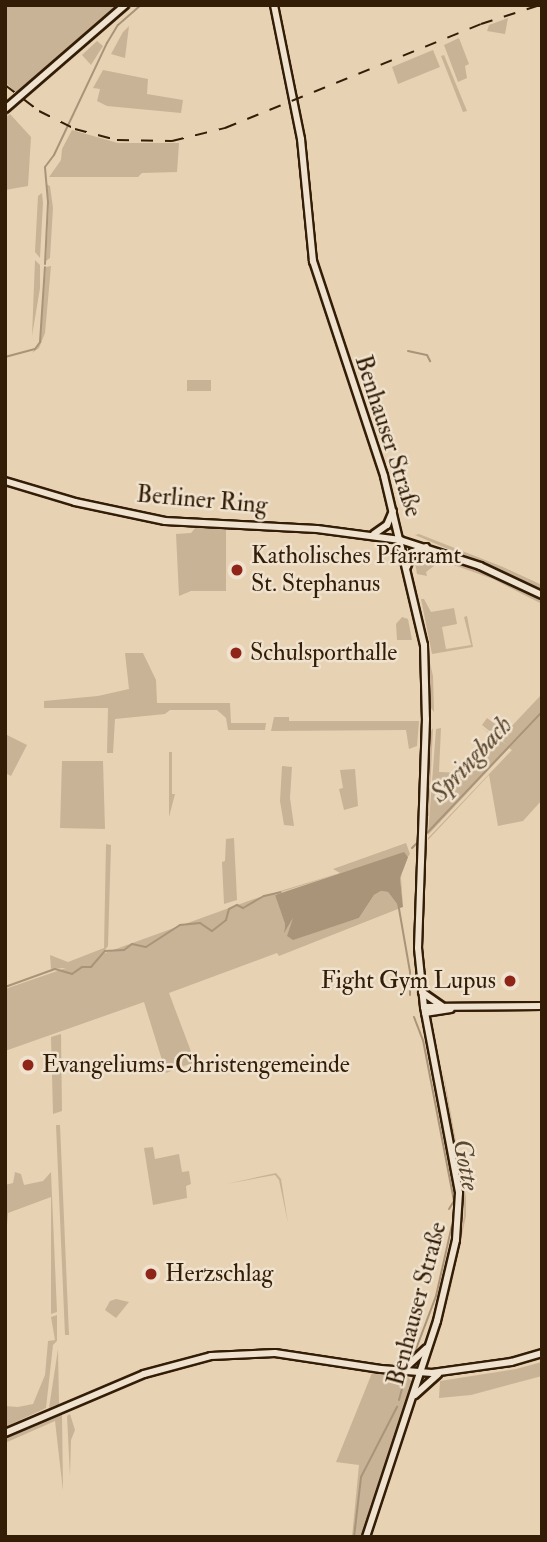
<!DOCTYPE html>
<meta charset="utf-8">
<style>
body{margin:0}
#map{position:relative;width:547px;height:1542px;overflow:hidden;background:#e7d2b3;font-family:"IM FELL Double Pica",serif}
div>[style]{position:absolute}
.green>*{inset:0;background:#c9b396}
.water>*{inset:0;background:#aa9479}
.stream>*{height:2px;margin:-1px;padding:0 1px;transform-origin:1px;border-radius:1px;background:#aa9479}
.roads{filter:drop-shadow(2px 0 #341d07) drop-shadow(-2px 0 #341d07) drop-shadow(0 2px #341d07) drop-shadow(0 -2px #341d07)}
.secondary>*{height:6px;margin:-3px;padding:0 3px;transform-origin:3px;border-radius:3px;background:#efe2ce}
.rail>*{height:2px;margin-top:-1px;transform-origin:0;background:repeating-linear-gradient(90deg,#341d07 0 12px,transparent 0 24px)}
.dots>*{width:19px;height:19px;translate:-50% -50%;box-sizing:border-box;border:4px solid #efe2ce;border-radius:50%}
span{translate:-50% -50%;white-space:nowrap;text-align:center;line-height:1.15;-webkit-text-stroke:5px #efe2ce;paint-order:stroke}
.street-label{font-size:24px;color:#341d07}
.poi-label{font-size:24px;color:#341d07}
.left{translate:0 -50%;text-align:left}
.right{translate:-100% -50%;text-align:right}
.water-label{font-size:26px;color:#5d472f;font-style:italic}
.frame{position:absolute;inset:0;border:7px solid #341d07;pointer-events:none}
</style>
<div id="map">
<div class="green">
<i style="clip-path:polygon(5px 5px,118px 5px,16px 93px,5px 82px)"></i>
<i style="clip-path:polygon(508px 18px,505px 34px,487px 31px,489px 25px)"></i>
<i style="clip-path:polygon(129px 26px,125px 58px,111px 54px,123px 32px)"></i>
<i style="clip-path:polygon(459px 38px,469px 64px,465px 66px,467px 78px,458px 82px,444px 45px)"></i>
<i style="clip-path:polygon(97px 41px,103px 46px,91px 65px,82px 55px)"></i>
<i style="clip-path:polygon(433px 50px,440px 67px,398px 84px,392px 67px)"></i>
<i style="clip-path:polygon(444px 55px,467px 111px,463px 112px,441px 56px)"></i>
<i style="clip-path:polygon(103px 70px,148px 79px,147px 94px,183px 100px,181px 113px,107px 106px,97px 101px,100px 89px,93px 88px)"></i>
<i style="clip-path:polygon(10px 114px,31px 137px,28px 186px,5px 190px,5px 118px)"></i>
<i style="clip-path:polygon(72px 130px,118px 143px,179px 143px,177px 172px,142px 173px,138px 177px,49px 177px,61px 160px,62px 149px)"></i>
<i style="clip-path:polygon(46px 184px,50px 186px,53px 208px,50px 258px,46px 261px,49px 202px)"></i>
<i style="clip-path:polygon(42px 193px,43px 203px,40px 258px,35px 252px,38px 196px)"></i>
<i style="clip-path:polygon(35px 260px,40px 265px,40px 288px,32px 336px)"></i>
<i style="clip-path:polygon(51px 266px,45px 333px,39px 348px,32px 353px,40px 342px,46px 267px)"></i>
<i style="clip-path:polygon(187px 380px,211px 380px,211px 391px,187px 391px)"></i>
<i style="clip-path:polygon(196px 527px,226px 528px,226px 591px,191px 591px,179px 596px,176px 534px,191px 533px)"></i>
<i style="clip-path:polygon(419px 534px,503px 567px,542px 585px,542px 589px,415px 535px)"></i>
<i style="clip-path:polygon(423px 552px,494px 576px,542px 600px,542px 604px,493px 579px,420px 553px)"></i>
<i style="clip-path:polygon(419px 557px,433px 561px,434px 566px,426px 572px,427px 576px,417px 574px,415px 562px)"></i>
<i style="clip-path:polygon(421px 599px,424px 599px,431px 612px,454px 608px,457px 624px,442px 627px,446px 649px,471px 645px,464px 617px,467px 616px,473px 647px,432px 654px)"></i>
<i style="clip-path:polygon(402px 617px,408px 619px,412px 640px,397px 640px,396px 624px)"></i>
<i style="clip-path:polygon(422px 628px,433px 676px,434px 712px,431px 708px)"></i>
<i style="clip-path:polygon(125px 653px,143px 653px,156px 680px,157px 703px,230px 703px,231px 723px,266px 723px,265px 730px,228px 730px,226px 718px,217px 710px,170px 710px,165px 714px,115px 719px,113px 753px,107px 753px,108px 708px,44px 708px,44px 701px,98px 696px,129px 689px)"></i>
<i style="clip-path:polygon(542px 694px,542px 800px,523px 821px,498px 826px,489px 775px,428px 840px,428px 838px,512px 750px,509px 748px,428px 835px,436px 729px,441px 728px,439px 772px,468px 773px,498px 740px,481px 727px,507px 745px,482px 725px,487px 718px,506px 732px)"></i>
<i style="clip-path:polygon(274px 717px,289px 717px,289px 721px,419px 721px,417px 746px,409px 749px,406px 730px,271px 731px)"></i>
<i style="clip-path:polygon(433px 728px,429px 816px,426px 815px,430px 733px)"></i>
<i style="clip-path:polygon(5px 734px,27px 745px,11px 776px,5px 773px)"></i>
<i style="clip-path:polygon(169px 752px,172px 752px,172px 794px,175px 794px,169px 817px)"></i>
<i style="clip-path:polygon(62px 761px,103px 761px,105px 829px,60px 828px)"></i>
<i style="clip-path:polygon(282px 766px,292px 767px,290px 798px,294px 826px,284px 825px,280px 801px)"></i>
<i style="clip-path:polygon(355px 769px,358px 806px,344px 810px,339px 789px,343px 788px,340px 770px)"></i>
<i style="clip-path:polygon(234px 838px,237px 900px,224px 904px,222px 862px,225px 861px,226px 839px)"></i>
<i style="clip-path:polygon(evenodd,406px 843px,410px 854px,404px 862px,401px 878px,403px 907px,279px 956px,277px 953px,169px 993px,195px 1062px,166px 1073px,144px 1002px,5px 1051px,5px 989px,66px 968px,51px 969px,50px 955px,68px 962px,104px 948px,106px 844px,111px 845px,108px 946px,102px 954px,257px 898px,340px 873px,333px 869px,406px 843px,404px 853px,408px 857px,400px 878px,403px 907px,400px 908px,388px 892px,381px 891px,374px 895px,359px 918px,293px 939px,288px 936px,295px 920px,293px 918px,284px 931px,285px 924px,275px 894px,404px 853px)"></i>
<i style="clip-path:polygon(61px 1034px,62px 1111px,53px 1114px,51px 1037px)"></i>
<i style="clip-path:polygon(443px 1070px,466px 1197px,466px 1216px,446px 1311px,464px 1216px)"></i>
<i style="clip-path:polygon(56px 1125px,60px 1125px,69px 1335px,65px 1335px)"></i>
<i style="clip-path:polygon(153px 1147px,155px 1159px,179px 1154px,182px 1172px,189px 1171px,191px 1184px,186px 1186px,187px 1198px,153px 1205px,144px 1148px)"></i>
<i style="clip-path:polygon(15px 1172px,21px 1174px,24px 1185px,43px 1181px,51px 1172px,57px 1312px,51px 1314px,51px 1197px,8px 1213px,6px 1236px,5px 1185px,13px 1183px)"></i>
<i style="clip-path:polygon(276px 1173px,281px 1179px,288px 1223px,279px 1180px,275px 1175px,226px 1184px)"></i>
<i style="clip-path:polygon(116px 1299px,129px 1302px,116px 1318px,105px 1310px,110px 1301px)"></i>
<i style="clip-path:polygon(57px 1315px,57px 1341px,53px 1345px,46px 1408px,5px 1427px,5px 1406px,18px 1407px,33px 1404px,45px 1375px,48px 1341px,55px 1340px,51px 1317px)"></i>
<i style="clip-path:polygon(58px 1349px,59px 1404px,49px 1408px)"></i>
<i style="clip-path:polygon(542px 1362px,542px 1376px,471px 1395px,439px 1398px,440px 1381px,516px 1369px)"></i>
<i style="clip-path:polygon(372px 1373px,408px 1377px,412px 1382px,363px 1537px,352px 1537px,359px 1465px,336px 1462px)"></i>
<i style="clip-path:polygon(62px 1414px,63px 1491px,55px 1421px,5px 1443px,5px 1437px)"></i>
<i style="clip-path:polygon(70px 1414px,75px 1430px,71px 1440px,70px 1476px,67px 1416px)"></i>
</div>
<div class="water">
<i style="clip-path:polygon(404px 852px,408px 857px,400px 878px,403px 907px,400px 908px,388px 892px,381px 891px,374px 895px,359px 918px,293px 940px,287px 936px,293px 918px,284px 933px,285px 924px,275px 895px)"></i>
</div>
<div class="stream">
<i style="left:45px;top:264px;width:62px;rotate:-87.2deg"></i>
<i style="left:48px;top:202px;width:35px;rotate:-95deg"></i>
<i style="left:45px;top:167px;width:15px;rotate:-53deg"></i>
<i style="left:54px;top:155px;width:124px;rotate:-64.7deg"></i>
<i style="left:107px;top:43px;width:21px;rotate:-59deg"></i>
<i style="left:118px;top:25px;width:30px;rotate:-41deg"></i>
<i style="left:408px;top:351px;width:19px;rotate:12deg"></i>
<i style="left:427px;top:355px;width:7px;rotate:63deg"></i>
<i style="left:5px;top:357px;width:31px;rotate:-15deg"></i>
<i style="left:35px;top:349px;width:9px;rotate:-54deg"></i>
<i style="left:40px;top:342px;width:75px;rotate:-86.2deg"></i>
<i style="left:427px;top:833px;width:167px;rotate:-46.5deg"></i>
<i style="left:412px;top:848px;width:6px;rotate:-45deg"></i>
<i style="left:398px;top:903px;width:70px;rotate:80.1deg"></i>
<i style="left:410px;top:972px;width:23px;rotate:90deg"></i>
<i style="left:5px;top:987px;width:53px;rotate:-19.8deg"></i>
<i style="left:55px;top:969px;width:18px;rotate:16deg"></i>
<i style="left:72px;top:974px;width:12px;rotate:-35deg"></i>
<i style="left:82px;top:967px;width:9px"></i>
<i style="left:91px;top:967px;width:21px;rotate:-49deg"></i>
<i style="left:105px;top:951px;width:19px;rotate:-3deg"></i>
<i style="left:124px;top:950px;width:10px;rotate:-37deg"></i>
<i style="left:132px;top:944px;width:14px;rotate:12deg"></i>
<i style="left:146px;top:947px;width:40px;rotate:-32.9deg"></i>
<i style="left:180px;top:925px;width:20px;rotate:-6deg"></i>
<i style="left:200px;top:923px;width:14px;rotate:34deg"></i>
<i style="left:212px;top:931px;width:18px;rotate:-38deg"></i>
<i style="left:226px;top:920px;width:11px;rotate:-75deg"></i>
<i style="left:229px;top:909px;width:9px;rotate:-27deg"></i>
<i style="left:237px;top:905px;width:7px;rotate:27deg"></i>
<i style="left:243px;top:908px;width:24px;rotate:-30deg"></i>
<i style="left:264px;top:896px;width:17px;rotate:-13deg"></i>
<i style="left:414px;top:1017px;width:25px;rotate:69deg"></i>
<i style="left:423px;top:1040px;width:169px;rotate:79.1deg"></i>
<i style="left:449px;top:1209px;width:9px;rotate:-58deg"></i>
<i style="left:413px;top:1357px;width:65px;rotate:-69.3deg"></i>
<i style="left:436px;top:1296px;width:86px;rotate:-77.3deg"></i>
<i style="left:399px;top:1400px;width:24px;rotate:-75deg"></i>
<i style="left:354px;top:1537px;width:60px;rotate:-83.3deg"></i>
<i style="left:361px;top:1477px;width:79px;rotate:-62.8deg"></i>
</div>
<div class="roads">
<div class="secondary">
<i style="left:274px;top:5px;width:137px;rotate:78.6deg"></i>
<i style="left:301px;top:139px;width:123px;rotate:84.4deg"></i>
<i style="left:313px;top:261px;width:226px;rotate:71.7deg"></i>
<i style="left:384px;top:476px;width:174px;rotate:76.7deg"></i>
<i style="left:424px;top:645px;width:74px;rotate:88.5deg"></i>
<i style="left:426px;top:719px;width:229px;rotate:92deg"></i>
<i style="left:418px;top:948px;width:59px;rotate:84.2deg"></i>
<i style="left:424px;top:1007px;width:189px;rotate:79.3deg"></i>
<i style="left:459px;top:1193px;width:47px;rotate:93.7deg"></i>
<i style="left:456px;top:1240px;width:83px;rotate:103.2deg"></i>
<i style="left:437px;top:1321px;width:227px;rotate:108.2deg"></i>
<i style="left:5px;top:109px;width:159px;rotate:-40.9deg"></i>
<i style="left:5px;top:481px;width:73px;rotate:16.7deg"></i>
<i style="left:75px;top:502px;width:92px;rotate:11.9deg"></i>
<i style="left:165px;top:521px;width:152px;rotate:3deg"></i>
<i style="left:317px;top:529px;width:84px;rotate:7.5deg"></i>
<i style="left:400px;top:540px;width:84px;rotate:18deg"></i>
<i style="left:480px;top:566px;width:68px;rotate:25.1deg"></i>
<i style="left:374px;top:534px;width:16px;rotate:-35deg"></i>
<i style="left:387px;top:525px;width:15px;rotate:-67deg"></i>
<i style="left:407px;top:567px;width:16px;rotate:-68deg"></i>
<i style="left:413px;top:552px;width:14px;rotate:-21deg"></i>
<i style="left:422px;top:992px;width:24px;rotate:35deg"></i>
<i style="left:424px;top:1007px;width:118px;rotate:-0.5deg"></i>
<i style="left:425px;top:1013px;width:26px;rotate:-9deg"></i>
<i style="left:402px;top:1371px;width:33px;rotate:-43deg"></i>
<i style="left:415px;top:1395px;width:31px;rotate:-42deg"></i>
<i style="left:5px;top:1433px;width:151px;rotate:-23deg"></i>
<i style="left:144px;top:1374px;width:69px;rotate:-15deg"></i>
<i style="left:211px;top:1356px;width:64px;rotate:-2.7deg"></i>
<i style="left:275px;top:1353px;width:107px;rotate:8.6deg"></i>
<i style="left:381px;top:1369px;width:51px;rotate:4.5deg"></i>
<i style="left:432px;top:1373px;width:80px;rotate:-7.9deg"></i>
<i style="left:511px;top:1362px;width:32px;rotate:-16deg"></i>
</div>
</div>
<div class="rail">
<i style="left:5px;top:85px;width:43px;rotate:37.4deg"></i>
<i style="left:39px;top:111px;width:40px;rotate:26.6deg"></i>
<i style="left:75px;top:129px;width:43px;rotate:14.7deg"></i>
<i style="left:117px;top:140px;width:55px;rotate:1deg"></i>
<i style="left:172px;top:141px;width:55px;rotate:-13.8deg"></i>
<i style="left:225px;top:128px;width:276px;rotate:-22.1deg"></i>
<i style="left:481px;top:24px;width:62px;rotate:-17.9deg"></i>
</div>
<div class="dots">
<i style="left:237px;top:570px;background:#8f2418"></i>
<i style="left:236px;top:653px;background:#8f2418"></i>
<i style="left:510px;top:981px;background:#8f2418"></i>
<i style="left:28px;top:1065px;background:#8f2418"></i>
<i style="left:151px;top:1274px;background:#8f2418"></i>
</div>
<div class="street-label">
<span style="left:388px;top:436px;rotate:72deg">Benhauser Straße</span>
<span style="left:202px;top:500px;rotate:5deg">Berliner Ring</span>
<span style="left:417px;top:1304px;rotate:-75deg">Benhauser Straße</span>
</div>
<div class="poi-label">
<span class="left" style="left:251px;top:570px">Katholisches Pfarramt<br>St. Stephanus</span>
<span class="left" style="left:250px;top:653px">Schulsporthalle</span>
<span class="right" style="left:496px;top:981px">Fight Gym Lupus</span>
<span class="left" style="left:42px;top:1065px">Evangeliums-Christengemeinde</span>
<span class="left" style="left:165px;top:1274px">Herzschlag</span>
</div>
<div class="water-label">
<span style="left:472px;top:760px;rotate:-47deg">Springbach</span>
<span style="left:465px;top:1165px;rotate:79deg">Gotte</span>
</div>
<div class="frame"></div>
</div>
